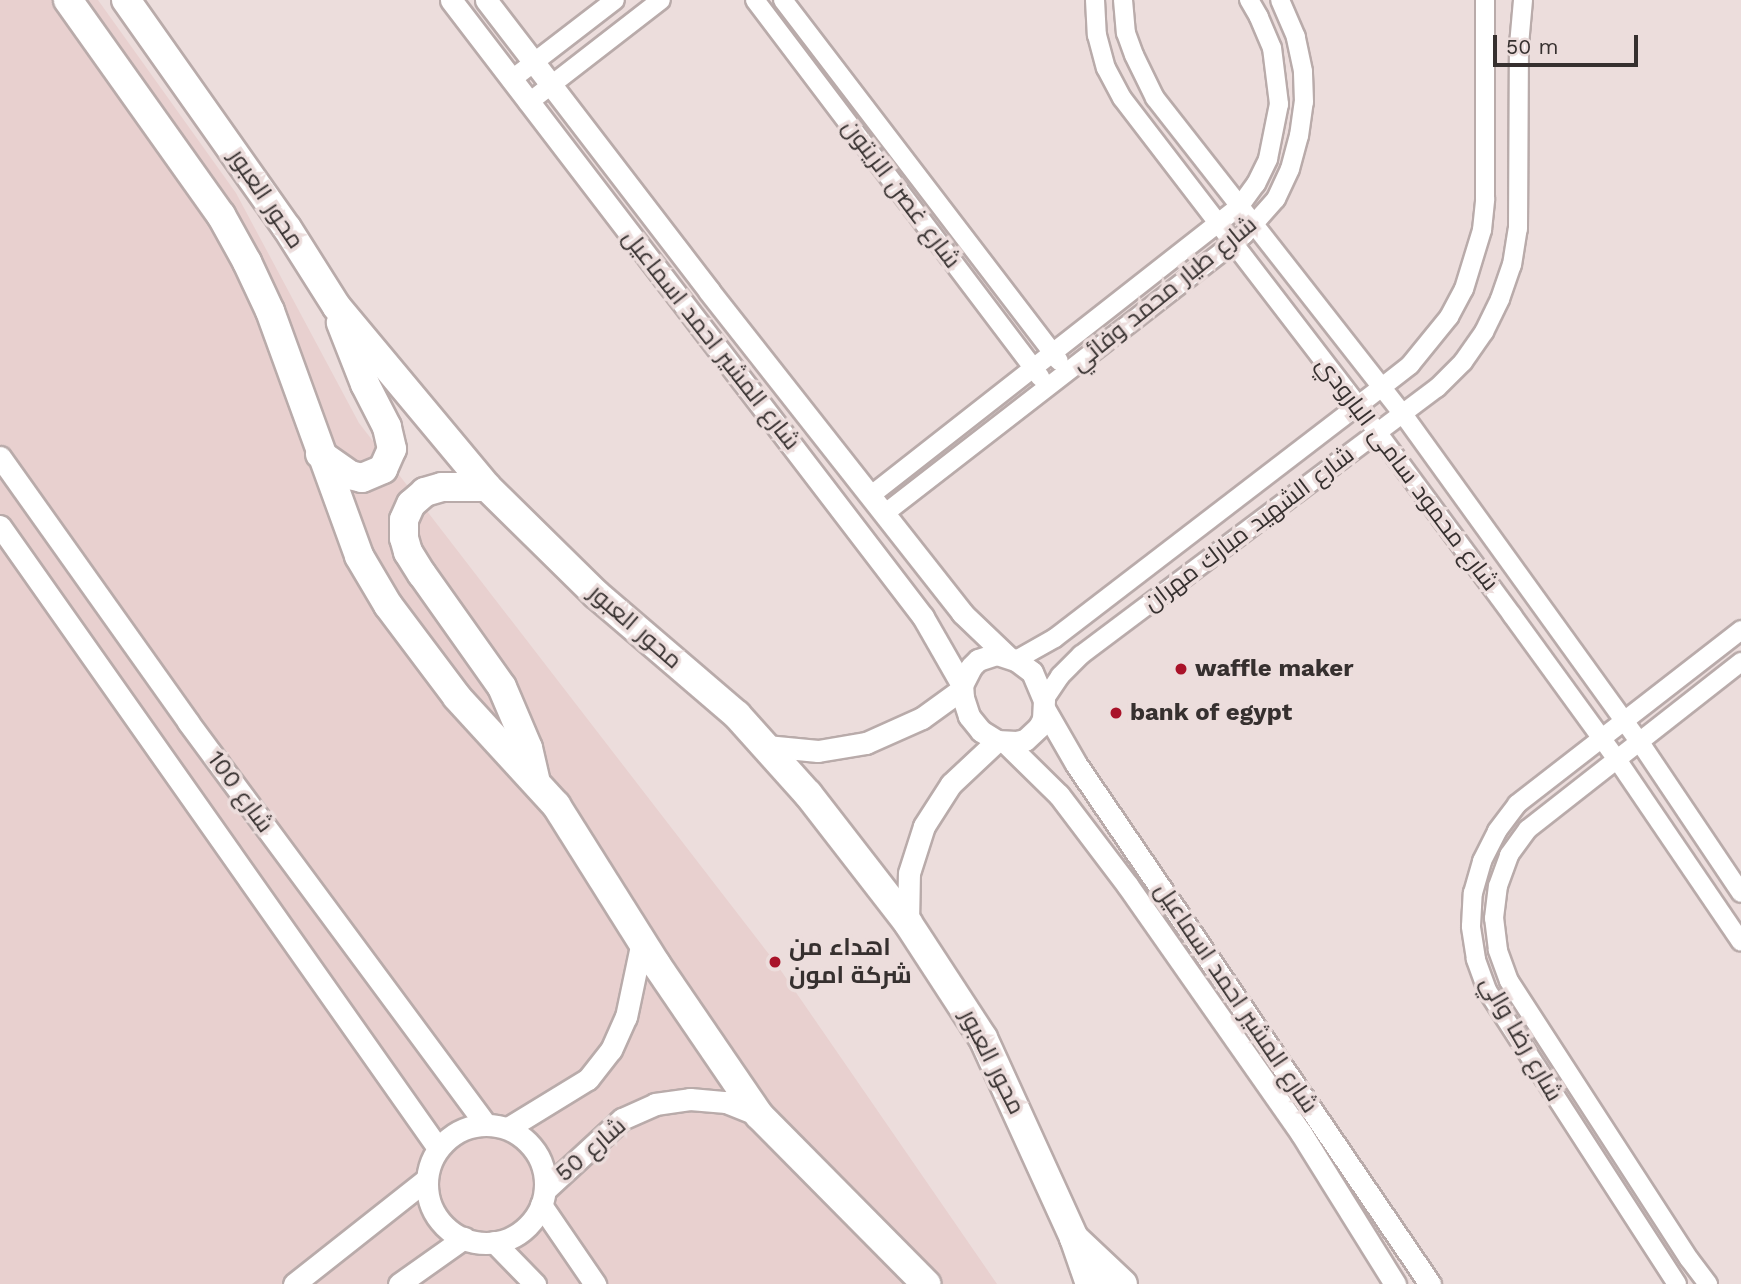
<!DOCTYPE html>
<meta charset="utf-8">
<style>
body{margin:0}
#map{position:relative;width:1741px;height:1284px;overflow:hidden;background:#ecdddc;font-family:"Work Sans",Cairo,sans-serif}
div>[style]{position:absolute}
.built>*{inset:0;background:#e8d0cf}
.roads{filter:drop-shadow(2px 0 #b9abaa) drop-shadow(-2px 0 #b9abaa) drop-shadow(0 2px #b9abaa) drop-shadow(0 -2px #b9abaa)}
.minor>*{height:18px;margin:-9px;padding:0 9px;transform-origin:9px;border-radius:9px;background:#fff}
.tertiary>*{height:21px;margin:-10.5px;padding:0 10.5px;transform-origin:10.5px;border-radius:10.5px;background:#fff}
.tertiary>.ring{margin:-10.5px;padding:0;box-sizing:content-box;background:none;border:21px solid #fff;border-radius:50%}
.trunk>*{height:28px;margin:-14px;padding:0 14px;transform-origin:14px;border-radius:14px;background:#fff}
.dots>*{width:19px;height:19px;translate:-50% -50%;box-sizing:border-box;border:4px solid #ecdddc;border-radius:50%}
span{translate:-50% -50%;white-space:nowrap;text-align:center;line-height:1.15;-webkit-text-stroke:7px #ecdddc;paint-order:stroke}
.street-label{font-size:24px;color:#36302f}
.poi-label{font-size:24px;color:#36302f;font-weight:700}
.left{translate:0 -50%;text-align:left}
.scale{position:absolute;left:1493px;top:35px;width:145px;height:32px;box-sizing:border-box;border:4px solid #36302f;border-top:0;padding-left:9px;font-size:21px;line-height:24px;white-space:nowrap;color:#36302f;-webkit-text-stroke:5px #ecdddc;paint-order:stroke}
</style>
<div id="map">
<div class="built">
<i style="clip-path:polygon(0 0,98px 0,236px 193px,359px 423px,775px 962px,997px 1284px,0 1284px)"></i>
</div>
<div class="roads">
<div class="minor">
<i style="left:755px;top:0;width:473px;rotate:52.9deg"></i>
<i style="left:783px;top:0;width:454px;rotate:52.6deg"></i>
<i style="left:1095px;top:0;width:35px;rotate:87deg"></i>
<i style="left:1097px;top:35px;width:34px;rotate:75deg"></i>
<i style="left:1106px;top:68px;width:34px;rotate:62deg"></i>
<i style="left:1122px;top:98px;width:388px;rotate:52.5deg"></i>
<i style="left:1358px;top:406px;width:260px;rotate:53.6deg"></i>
<i style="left:1512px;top:615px;width:177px;rotate:54deg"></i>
<i style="left:1616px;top:758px;width:222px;rotate:55.8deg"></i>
<i style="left:1123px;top:0;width:33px;rotate:85deg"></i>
<i style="left:1126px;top:33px;width:23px;rotate:70deg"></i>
<i style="left:1134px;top:55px;width:48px;rotate:64deg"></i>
<i style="left:1155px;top:98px;width:402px;rotate:51.9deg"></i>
<i style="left:1403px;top:414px;width:403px;rotate:54.2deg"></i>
<i style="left:1639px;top:741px;width:183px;rotate:56.1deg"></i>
<i style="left:511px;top:80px;width:131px;rotate:-37.6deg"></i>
<i style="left:528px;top:103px;width:168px;rotate:-37.8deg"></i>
<i style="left:870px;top:496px;width:469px;rotate:-38.1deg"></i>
<i style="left:1239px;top:207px;width:29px;rotate:-54deg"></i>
<i style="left:1256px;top:184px;width:28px;rotate:-64deg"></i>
<i style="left:1268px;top:159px;width:56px;rotate:-78.7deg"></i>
<i style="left:1279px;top:104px;width:56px;rotate:-97.1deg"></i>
<i style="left:1272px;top:48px;width:34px;rotate:-113deg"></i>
<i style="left:1259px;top:17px;width:20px;rotate:-120deg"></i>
<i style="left:884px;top:514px;width:455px;rotate:-37.8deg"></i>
<i style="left:1244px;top:235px;width:48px;rotate:-48.4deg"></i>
<i style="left:1276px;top:199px;width:33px;rotate:-65deg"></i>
<i style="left:1290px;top:169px;width:34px;rotate:-75deg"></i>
<i style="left:1299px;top:136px;width:34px;rotate:-82deg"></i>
<i style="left:1304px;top:102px;width:31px;rotate:-92deg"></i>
<i style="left:1303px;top:71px;width:35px;rotate:-102deg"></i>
<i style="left:1296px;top:37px;width:40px;rotate:-113.4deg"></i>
<i style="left:1016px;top:660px;width:45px;rotate:-29.4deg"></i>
<i style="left:1055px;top:638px;width:412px;rotate:-37.5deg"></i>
<i style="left:1382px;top:387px;width:36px;rotate:-38deg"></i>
<i style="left:1410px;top:365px;width:62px;rotate:-50.9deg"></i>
<i style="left:1449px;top:317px;width:32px;rotate:-62deg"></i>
<i style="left:1464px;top:289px;width:62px;rotate:-73deg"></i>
<i style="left:1482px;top:230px;width:31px;rotate:-84deg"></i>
<i style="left:1485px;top:199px;width:199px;rotate:-90deg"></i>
<i style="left:1044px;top:700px;width:29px;rotate:-56deg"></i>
<i style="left:1060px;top:676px;width:30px;rotate:-45deg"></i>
<i style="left:1081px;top:655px;width:445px;rotate:-36.9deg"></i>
<i style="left:1437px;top:388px;width:37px;rotate:-45deg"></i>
<i style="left:1463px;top:362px;width:37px;rotate:-55deg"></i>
<i style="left:1484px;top:332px;width:37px;rotate:-64deg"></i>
<i style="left:1500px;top:299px;width:36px;rotate:-71deg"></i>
<i style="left:1512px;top:265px;width:36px;rotate:-81deg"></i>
<i style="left:1518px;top:229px;width:184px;rotate:-89.7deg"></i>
<i style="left:1519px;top:45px;width:45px;rotate:-84.9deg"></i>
<i style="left:1677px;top:1284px;width:350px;rotate:-122.9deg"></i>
<i style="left:1487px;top:990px;width:33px;rotate:-110deg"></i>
<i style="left:1476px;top:959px;width:33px;rotate:-99deg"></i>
<i style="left:1471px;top:926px;width:33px;rotate:-87deg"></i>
<i style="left:1473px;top:893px;width:33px;rotate:-74deg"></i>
<i style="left:1482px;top:861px;width:34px;rotate:-63deg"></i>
<i style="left:1497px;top:831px;width:34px;rotate:-53deg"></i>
<i style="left:1517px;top:804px;width:284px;rotate:-37.8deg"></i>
<i style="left:1708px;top:1284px;width:31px;rotate:-127deg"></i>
<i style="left:1689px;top:1259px;width:331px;rotate:-122.9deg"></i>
<i style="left:1509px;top:981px;width:33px;rotate:-110deg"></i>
<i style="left:1498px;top:950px;width:32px;rotate:-97deg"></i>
<i style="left:1494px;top:918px;width:32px;rotate:-83deg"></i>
<i style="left:1498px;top:886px;width:33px;rotate:-70deg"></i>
<i style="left:1509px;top:855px;width:32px;rotate:-54deg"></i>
<i style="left:1528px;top:829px;width:271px;rotate:-38.1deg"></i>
</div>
<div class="tertiary">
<i style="left:451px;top:0;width:777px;rotate:52.58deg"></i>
<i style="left:923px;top:617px;width:78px;rotate:60.2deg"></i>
<i style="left:486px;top:0;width:367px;rotate:52.5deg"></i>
<i style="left:709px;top:291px;width:410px;rotate:51.8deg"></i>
<i style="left:962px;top:613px;width:62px;rotate:43.7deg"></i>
<i style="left:0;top:457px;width:325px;rotate:54.6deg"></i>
<i style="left:188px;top:722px;width:500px;rotate:53.5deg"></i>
<i style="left:0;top:526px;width:761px;rotate:54.85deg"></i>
<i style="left:997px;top:654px;width:20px;rotate:18deg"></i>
<i style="left:1016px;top:660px;width:20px;rotate:37deg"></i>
<i style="left:1032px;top:672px;width:30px;rotate:67deg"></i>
<i style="left:1044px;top:700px;width:19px;rotate:93deg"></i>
<i style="left:1043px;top:719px;width:9px;rotate:117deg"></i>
<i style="left:1039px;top:727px;width:19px;rotate:137deg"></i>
<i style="left:1025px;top:740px;width:9px;rotate:167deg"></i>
<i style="left:1016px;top:742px;width:19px;rotate:-177deg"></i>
<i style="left:997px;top:741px;width:19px;rotate:-148deg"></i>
<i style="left:981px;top:731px;width:19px;rotate:-129deg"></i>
<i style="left:969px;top:716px;width:19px;rotate:-108deg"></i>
<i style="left:963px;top:698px;width:13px;rotate:-94deg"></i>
<i style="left:962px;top:685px;width:20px;rotate:-63deg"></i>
<i style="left:971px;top:667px;width:10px;rotate:-45deg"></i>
<i style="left:978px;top:660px;width:20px;rotate:-18deg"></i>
<i style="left:1045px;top:710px;width:62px;rotate:60.1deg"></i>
<i style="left:1076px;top:764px;width:629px;rotate:55.75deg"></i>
<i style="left:1006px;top:743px;width:74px;rotate:44.5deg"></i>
<i style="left:1059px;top:795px;width:114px;rotate:52.8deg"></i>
<i style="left:1128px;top:886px;width:302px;rotate:55deg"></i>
<i style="left:1301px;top:1133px;width:178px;rotate:58.1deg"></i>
<i style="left:766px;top:746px;width:52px;rotate:5.5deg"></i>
<i style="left:818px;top:751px;width:49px;rotate:-9.5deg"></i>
<i style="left:866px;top:743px;width:61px;rotate:-24.1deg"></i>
<i style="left:922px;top:718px;width:49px;rotate:-35.9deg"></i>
<i style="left:908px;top:923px;width:50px;rotate:-88.9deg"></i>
<i style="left:909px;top:873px;width:49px;rotate:-72.3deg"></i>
<i style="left:924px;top:826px;width:50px;rotate:-57.3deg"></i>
<i style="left:951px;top:784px;width:63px;rotate:-43.1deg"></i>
<i class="ring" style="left:427px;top:1125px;width:97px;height:97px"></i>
<i style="left:508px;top:1128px;width:94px;rotate:-31.5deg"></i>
<i style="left:588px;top:1079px;width:37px;rotate:-52deg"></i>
<i style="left:611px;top:1050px;width:36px;rotate:-66deg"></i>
<i style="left:626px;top:1017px;width:78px;rotate:-78.1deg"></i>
<i style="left:545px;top:1190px;width:105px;rotate:-42.7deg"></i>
<i style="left:622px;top:1119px;width:36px;rotate:-24deg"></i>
<i style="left:655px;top:1104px;width:35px;rotate:-8deg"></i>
<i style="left:690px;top:1099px;width:36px;rotate:5deg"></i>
<i style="left:726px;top:1102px;width:35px;rotate:22deg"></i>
<i style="left:541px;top:1205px;width:96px;rotate:55.6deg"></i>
<i style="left:494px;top:1242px;width:59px;rotate:45.7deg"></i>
<i style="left:294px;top:1284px;width:169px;rotate:-38.3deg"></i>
<i style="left:399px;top:1284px;width:80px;rotate:-35.3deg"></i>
</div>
<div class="trunk">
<i style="left:68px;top:0;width:264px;rotate:54.6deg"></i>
<i style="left:221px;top:215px;width:54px;rotate:61deg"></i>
<i style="left:247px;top:262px;width:54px;rotate:64.9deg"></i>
<i style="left:270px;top:311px;width:261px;rotate:70deg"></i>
<i style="left:359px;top:556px;width:57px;rotate:59.4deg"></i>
<i style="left:388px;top:605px;width:115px;rotate:53.1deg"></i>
<i style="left:457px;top:697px;width:147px;rotate:47.5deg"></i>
<i style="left:556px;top:805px;width:188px;rotate:57.8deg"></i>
<i style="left:656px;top:964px;width:183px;rotate:55.7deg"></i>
<i style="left:759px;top:1115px;width:238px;rotate:45.3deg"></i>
<i style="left:126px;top:0;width:279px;rotate:54.8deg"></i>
<i style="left:287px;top:228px;width:93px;rotate:57.7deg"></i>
<i style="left:337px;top:307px;width:234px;rotate:50.2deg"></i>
<i style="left:487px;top:487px;width:154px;rotate:44.5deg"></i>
<i style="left:597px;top:595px;width:184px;rotate:40.6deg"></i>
<i style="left:737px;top:715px;width:106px;rotate:48.1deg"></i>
<i style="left:808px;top:794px;width:163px;rotate:52.2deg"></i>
<i style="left:908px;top:923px;width:137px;rotate:56.9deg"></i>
<i style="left:983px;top:1038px;width:220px;rotate:65.5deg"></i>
<i style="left:1074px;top:1238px;width:49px;rotate:70.8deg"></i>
<i style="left:320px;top:454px;width:37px;rotate:35deg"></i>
<i style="left:350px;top:475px;width:12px;rotate:14deg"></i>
<i style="left:362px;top:478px;width:23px;rotate:-23deg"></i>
<i style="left:383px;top:469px;width:22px;rotate:-66deg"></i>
<i style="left:392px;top:449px;width:23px;rotate:-103deg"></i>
<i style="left:387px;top:427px;width:48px;rotate:-117.1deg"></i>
<i style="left:365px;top:384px;width:66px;rotate:-111.5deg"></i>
<i style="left:487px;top:487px;width:45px;rotate:180deg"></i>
<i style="left:442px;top:487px;width:18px;rotate:164deg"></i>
<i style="left:425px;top:492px;width:18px;rotate:139deg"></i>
<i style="left:411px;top:504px;width:17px;rotate:114deg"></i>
<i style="left:404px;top:520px;width:18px;rotate:90deg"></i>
<i style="left:404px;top:538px;width:15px;rotate:74deg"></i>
<i style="left:408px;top:552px;width:26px;rotate:58deg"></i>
<i style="left:422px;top:574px;width:138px;rotate:54.7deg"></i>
<i style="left:502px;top:687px;width:66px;rotate:66.9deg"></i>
<i style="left:528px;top:748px;width:32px;rotate:77deg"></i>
<i style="left:1074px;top:1238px;width:67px;rotate:43.2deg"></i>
</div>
</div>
<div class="dots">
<i style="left:1181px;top:669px;background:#a91229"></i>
<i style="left:1116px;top:713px;background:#a91229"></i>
<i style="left:775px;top:962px;background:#a91229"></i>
</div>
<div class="street-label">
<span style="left:901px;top:194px;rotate:53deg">شارع غصن الزيتون</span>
<span style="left:266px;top:199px;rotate:56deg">محور العبور</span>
<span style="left:1164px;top:294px;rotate:-39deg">شارع طيار محمد وفائي</span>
<span style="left:711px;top:340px;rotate:52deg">شارع المشير احمد اسماعيل</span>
<span style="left:1407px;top:474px;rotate:53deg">شارع محمود سامى البارودي</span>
<span style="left:1249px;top:529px;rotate:-37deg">شارع الشهيد مبارك مهران</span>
<span style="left:635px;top:627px;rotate:41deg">محور العبور</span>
<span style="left:240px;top:792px;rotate:54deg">شارع 100</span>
<span style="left:1236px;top:998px;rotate:56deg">شارع المشير احمد اسماعيل</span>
<span style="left:1521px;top:1039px;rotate:60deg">شارع رضا والي</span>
<span style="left:992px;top:1062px;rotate:63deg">محور العبور</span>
<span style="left:591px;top:1150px;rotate:-41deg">شارع 50</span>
</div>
<div class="poi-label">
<span class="left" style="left:1195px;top:669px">waffle maker</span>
<span class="left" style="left:1130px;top:713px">bank of egypt</span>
<span class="left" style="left:789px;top:962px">اهداء من<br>شركة امون</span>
</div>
<div class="scale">50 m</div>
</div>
